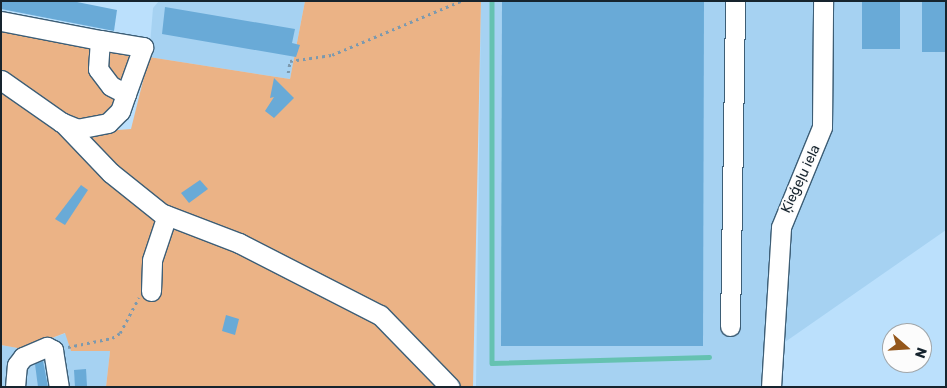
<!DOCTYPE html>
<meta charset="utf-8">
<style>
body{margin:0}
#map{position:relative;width:947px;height:388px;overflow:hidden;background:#bbe0fc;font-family:Rubik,sans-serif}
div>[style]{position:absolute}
.built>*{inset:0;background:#a6d2f2}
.green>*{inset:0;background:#ebb386}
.stream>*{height:4.5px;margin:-2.25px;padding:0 2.25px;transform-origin:2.25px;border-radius:2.25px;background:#65c2b1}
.building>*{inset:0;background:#69aad7}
.path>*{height:2.5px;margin-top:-1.25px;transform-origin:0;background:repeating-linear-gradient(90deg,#7c99ae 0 2.5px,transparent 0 6.5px)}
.roads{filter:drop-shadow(1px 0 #3d5e76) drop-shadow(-1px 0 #3d5e76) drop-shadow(0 1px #3d5e76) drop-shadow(0 -1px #3d5e76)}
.minor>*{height:19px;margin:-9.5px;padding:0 9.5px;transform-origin:9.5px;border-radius:9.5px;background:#fff}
span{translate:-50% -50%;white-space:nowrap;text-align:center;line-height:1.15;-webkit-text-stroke:4px #fcfcfc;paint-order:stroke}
.street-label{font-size:14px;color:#16242e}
.frame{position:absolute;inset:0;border:2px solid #16242e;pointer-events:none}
.north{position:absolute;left:882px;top:323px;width:50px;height:50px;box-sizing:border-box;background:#fcfcfc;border:1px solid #a0a6aa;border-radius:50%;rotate:109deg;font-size:14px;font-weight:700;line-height:20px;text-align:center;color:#16242e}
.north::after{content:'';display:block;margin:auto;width:18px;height:22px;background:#94571b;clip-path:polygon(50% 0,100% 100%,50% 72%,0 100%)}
</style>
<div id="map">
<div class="built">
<i style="clip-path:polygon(159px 1px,305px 1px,290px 79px,149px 57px,153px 8px)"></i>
<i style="clip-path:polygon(481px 1px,946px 1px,946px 230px,762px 358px,761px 387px,476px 387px)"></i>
<i style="clip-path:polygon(66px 333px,71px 351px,110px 351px,106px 387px,1px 387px,1px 345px,23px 349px)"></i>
</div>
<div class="green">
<i style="clip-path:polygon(305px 1px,481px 1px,473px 387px,106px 387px,110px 351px,71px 351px,65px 333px,23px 349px,1px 345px,1px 85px,66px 134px,131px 129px,149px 57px,290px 79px)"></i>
<i style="clip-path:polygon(1px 29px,93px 47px,117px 95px,114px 114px,83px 124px,74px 116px,68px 121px,1px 74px)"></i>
<i style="clip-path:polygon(106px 49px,135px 55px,122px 86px,103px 64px)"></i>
</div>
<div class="stream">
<i style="left:492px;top:1px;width:362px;rotate:90deg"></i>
<i style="left:492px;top:363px;width:217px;rotate:-1.6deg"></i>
</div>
<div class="building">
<i style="clip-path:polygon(1px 1px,72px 1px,117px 10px,114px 31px,1px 9px)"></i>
<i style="clip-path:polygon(502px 1px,704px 1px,703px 346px,501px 346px)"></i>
<i style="clip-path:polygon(862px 1px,900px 1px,900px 49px,862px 49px)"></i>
<i style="clip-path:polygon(922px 1px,946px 1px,946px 52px,922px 52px)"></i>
<i style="clip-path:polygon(165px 7px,295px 29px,292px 43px,300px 45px,296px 57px,162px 34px)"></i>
<i style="clip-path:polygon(274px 78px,294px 98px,274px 118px,265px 111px,274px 97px,270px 98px)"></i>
<i style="clip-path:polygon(200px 180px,208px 189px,189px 203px,181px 193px)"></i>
<i style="clip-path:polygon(81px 185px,88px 190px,65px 225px,55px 219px)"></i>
<i style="clip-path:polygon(226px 315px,239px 319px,235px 335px,222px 331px)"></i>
<i style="clip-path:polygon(43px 361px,48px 387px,38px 387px,35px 364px)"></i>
<i style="clip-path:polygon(86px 369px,87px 386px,75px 387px,74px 370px)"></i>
</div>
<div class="path">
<i style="left:288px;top:73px;width:12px;rotate:-81deg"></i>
<i style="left:290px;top:61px;width:42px;rotate:-8.1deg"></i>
<i style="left:332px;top:55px;width:140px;rotate:-22.7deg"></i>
<i style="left:68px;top:347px;width:45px;rotate:-11.6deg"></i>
<i style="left:112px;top:338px;width:9px;rotate:-32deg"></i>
<i style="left:120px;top:333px;width:40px;rotate:-62deg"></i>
</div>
<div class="roads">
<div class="minor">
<i style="left:1px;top:21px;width:101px;rotate:10.9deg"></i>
<i style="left:100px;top:40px;width:29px;rotate:94deg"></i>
<i style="left:98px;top:69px;width:21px;rotate:53deg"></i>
<i style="left:111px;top:86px;width:17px;rotate:28deg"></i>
<i style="left:126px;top:94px;width:18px;rotate:109deg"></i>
<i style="left:120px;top:111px;width:17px;rotate:135deg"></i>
<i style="left:108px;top:123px;width:31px;rotate:169deg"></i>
<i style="left:78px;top:129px;width:18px;rotate:-158deg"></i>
<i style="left:61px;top:122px;width:73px;rotate:-145deg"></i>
<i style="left:100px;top:40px;width:44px;rotate:9.2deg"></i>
<i style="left:143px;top:47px;width:50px;rotate:109.9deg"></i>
<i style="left:63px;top:123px;width:69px;rotate:46.2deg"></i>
<i style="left:111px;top:173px;width:64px;rotate:38.7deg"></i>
<i style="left:161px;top:213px;width:84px;rotate:21deg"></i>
<i style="left:239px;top:243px;width:158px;rotate:27.1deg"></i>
<i style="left:380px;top:315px;width:100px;rotate:45.8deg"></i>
<i style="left:151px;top:291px;width:31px;rotate:-88deg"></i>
<i style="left:152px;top:260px;width:47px;rotate:-71.6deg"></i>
<i style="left:730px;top:326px;width:325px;rotate:-89.1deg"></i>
<i style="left:15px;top:387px;width:22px;rotate:-85deg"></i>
<i style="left:17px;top:365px;width:10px;rotate:-53deg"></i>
<i style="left:23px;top:357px;width:26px;rotate:-23deg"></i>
<i style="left:47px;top:347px;width:7px;rotate:27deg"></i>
<i style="left:53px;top:350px;width:37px;rotate:81deg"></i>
<i style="left:771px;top:387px;width:160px;rotate:-86.4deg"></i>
<i style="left:781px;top:227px;width:108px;rotate:-67.7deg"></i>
<i style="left:822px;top:127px;width:126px;rotate:-89.5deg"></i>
</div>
</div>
<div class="street-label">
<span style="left:801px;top:179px;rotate:-65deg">Ķieģeļu iela</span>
</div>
<div class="frame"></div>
<div class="north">N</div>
</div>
